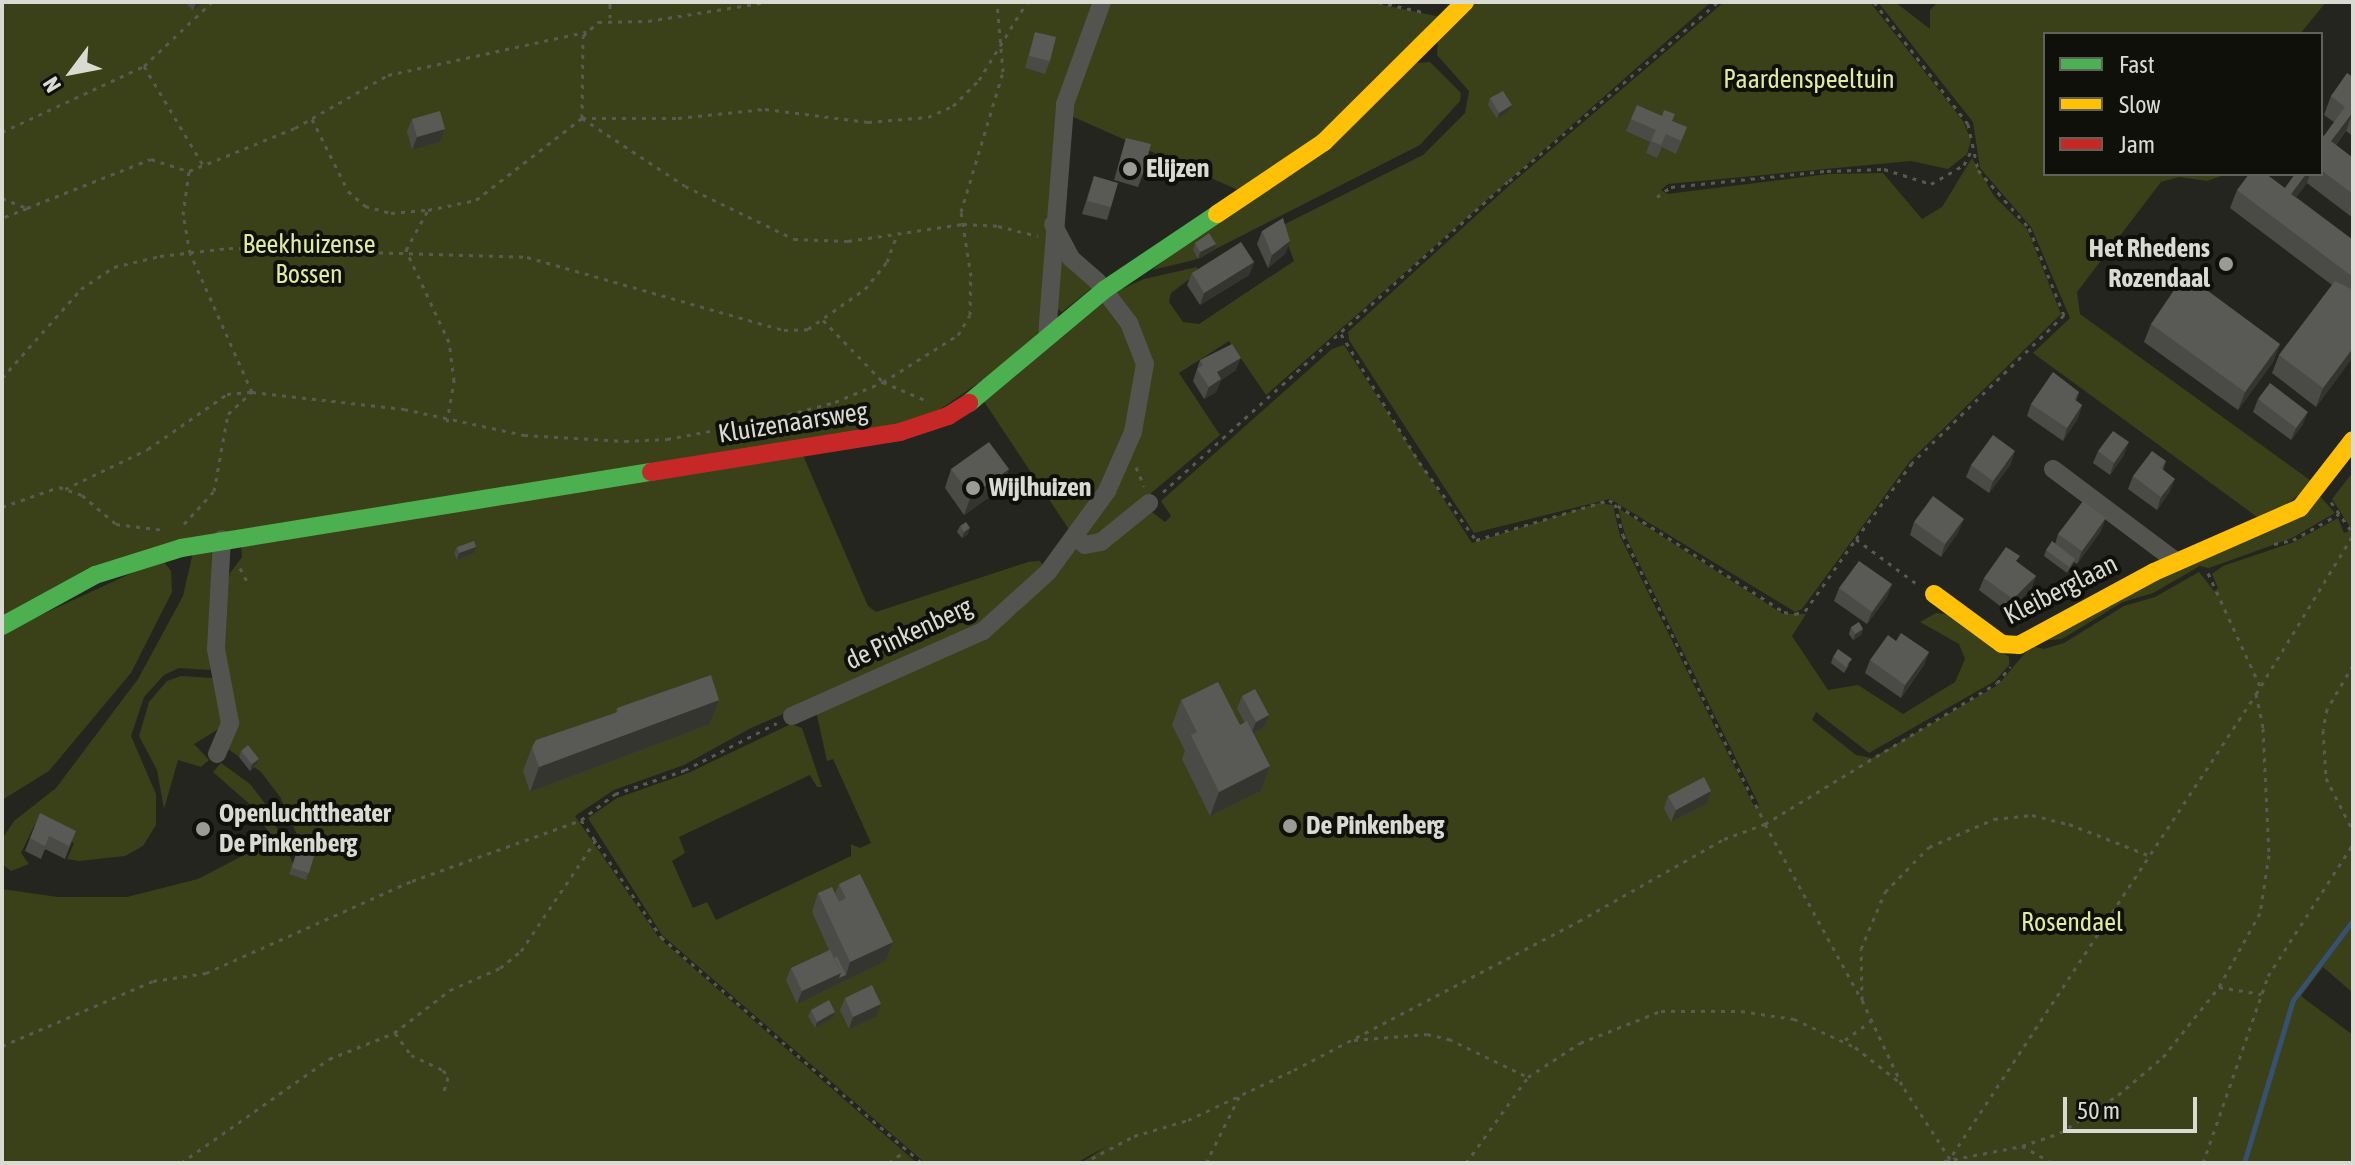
<!DOCTYPE html>
<style>
body{margin:0}
#map{position:relative;width:2355px;height:1165px;overflow:hidden;background:#24251e;font-family:"Asap Condensed",sans-serif}
div>[style]{position:absolute}
.green>*{inset:0;background:#3a4017}
.stream>*{height:5px;margin:-2.5px;padding:0 2.5px;transform-origin:2.5px;border-radius:2.5px;background:#365171}
.path>*{height:3px;margin-top:-1.5px;transform-origin:0;background:repeating-linear-gradient(90deg,#595a54 0 4px,transparent 0 10px)}
.street>*{height:18px;margin:-9px;padding:0 9px;transform-origin:9px;border-radius:9px;background:#53544f}
.fast>*{height:18px;margin:-9px;padding:0 9px;transform-origin:9px;border-radius:9px;background:#4caf50}
.slow>*{height:18px;margin:-9px;padding:0 9px;transform-origin:9px;border-radius:9px;background:#ffc107}
.jam>*{height:18px;margin:-9px;padding:0 9px;transform-origin:9px;border-radius:9px;background:#c62828}
.wall>*{inset:0;background:#4a4b46}
.shaded-wall>*{inset:0;background:#34352f}
.building>*{inset:0;background:#595a55}
.dots>*{width:22px;height:22px;translate:-50% -50%;box-sizing:border-box;border:4px solid #0f100a;border-radius:50%}
span{translate:-50% -50%;white-space:nowrap;text-align:center;line-height:1.15;-webkit-text-stroke:8px #0f100a;paint-order:stroke}
.park-label{font-size:26px;color:#ddeca0}
.poi-label{font-size:26px;color:#d9dbd3;font-weight:700}
.left{translate:0 -50%;text-align:left}
.right{translate:-100% -50%;text-align:right}
.street-label{font-size:26px;color:#d9dbd3}
.frame{position:absolute;inset:0;border:4px solid #d9dbd3;pointer-events:none}
.legend{position:absolute;left:2043px;top:32px;width:280px;height:144px;box-sizing:border-box;background:#0f100a;border:2px solid #60615a;margin:0;padding:10px 14px;list-style:none;font-size:24px;color:#d9dbd3}
.legend li{display:flex;align-items:center;gap:16px;height:40px}
.legend b{width:40px;border:2px solid #60615a}
.north{position:absolute;left:32px;top:32px;width:80px;height:80px;-webkit-text-stroke:6px #0f100a;paint-order:stroke;rotate:238deg;font-size:22px;font-weight:700;line-height:32px;text-align:center;color:#d9dbd3}
.north::after{content:'';display:block;margin:auto;width:28px;height:36px;background:#d9dbd3;clip-path:polygon(50% 0,100% 100%,50% 72%,0 100%)}
.scale{position:absolute;left:2063px;top:1097px;width:134px;height:36px;box-sizing:border-box;border:4px solid #d9dbd3;border-top:0;padding-left:10px;font-size:24px;line-height:28px;white-space:nowrap;color:#d9dbd3;-webkit-text-stroke:6px #0f100a;paint-order:stroke}
</style>
<div id="map">
<div class="green">
<i style="clip-path:polygon(2px 2px,1096px 2px,1082px 36px,1037px 337px,1022px 353px,923px 421px,227px 533px,2px 619px)"></i>
<i style="clip-path:polygon(1108px 2px,1370px 2px,1440px 17px,1347px 116px,1238px 190px,1069px 115px)"></i>
<i style="clip-path:polygon(1475px 2px,1711px 2px,1266px 395px,1229px 341px,1179px 373px,1220px 435px,1098px 538px,1082px 535px,1149px 383px,1115px 292px,1144px 279px,1197px 267px,1198px 273px,1171px 293px,1169px 302px,1183px 322px,1199px 324px,1294px 261px,1281px 226px,1423px 155px,1465px 113px,1469px 91px,1437px 55px,1438px 40px)"></i>
<i style="clip-path:polygon(1724px 2px,1870px 2px,1963px 121px,1971px 140px,1967px 154px,1948px 169px,1911px 161px,1668px 184px,1661px 190px,1667px 194px,1828px 174px,1883px 173px,1922px 219px,1942px 207px,1972px 158px,1994px 196px,2027px 229px,2061px 314px,1910px 461px,1802px 609px,1795px 612px,1610px 499px,1474px 533px,1349px 340px,1348px 332px,1512px 183px)"></i>
<i style="clip-path:polygon(1878px 2px,1895px 2px,1930px 29px,1930px 10px,1938px 2px,2326px 2px,2300px 34px,2045px 34px,2045px 174px,2227px 174px,2207px 181px,2179px 177px,2161px 182px,2077px 292px,2080px 314px,2314px 483px,2264px 522px,2033px 353px,2070px 318px,2041px 250px,2031px 227px,1980px 168px,1973px 122px)"></i>
<i style="clip-path:polygon(1430px 62px,1461px 93px,1460px 101px,1420px 145px,1194px 260px,1152px 270px,1417px 63px)"></i>
<i style="clip-path:polygon(1056px 248px,1094px 286px,1062px 312px,1056px 308px)"></i>
<i style="clip-path:polygon(1101px 301px,1136px 347px,1140px 380px,1117px 461px,1072px 534px,983px 400px)"></i>
<i style="clip-path:polygon(1344px 345px,1472px 543px,1598px 503px,1613px 505px,1620px 536px,1755px 808px,1759px 805px,1625px 535px,1618px 508px,1783px 614px,1806px 614px,1792px 636px,1828px 690px,1858px 685px,1903px 714px,1955px 682px,1965px 659px,1959px 644px,1920px 622px,1936px 613px,1953px 615px,2009px 657px,2009px 665px,1995px 681px,1869px 753px,1816px 712px,1812px 720px,1856px 755px,1872px 758px,1998px 685px,2031px 646px,2044px 649px,2064px 643px,2124px 606px,2155px 597px,2199px 572px,2214px 591px,2218px 588px,2212px 574px,2223px 566px,2294px 542px,2338px 518px,2344px 533px,2352px 530px,2332px 499px,2353px 472px,2353px 993px,2323px 967px,2301px 996px,2353px 1035px,2353px 1163px,1081px 1163px,1107px 1146px,1076px 1163px,925px 1163px,662px 935px,588px 818px,617px 798px,688px 773px,791px 724px,802px 728px,822px 787px,817px 787px,810px 775px,679px 837px,685px 853px,672px 861px,693px 908px,707px 902px,716px 920px,851px 856px,851px 844px,860px 848px,871px 843px,833px 759px,827px 761px,816px 711px,987px 635px,1017px 613px,1076px 546px,1152px 512px,1165px 522px,1171px 516px,1161px 501px,1332px 349px)"></i>
<i style="clip-path:polygon(802px 453px,868px 606px,876px 612px,1028px 562px,1040px 561px,1045px 568px,982px 627px,751px 728px,684px 765px,614px 790px,575px 816px,659px 938px,917px 1163px,2px 1163px,2px 889px,58px 897px,127px 897px,198px 879px,244px 855px,271px 837px,254px 808px,213px 772px,221px 763px,250px 784px,267px 806px,296px 870px,311px 866px,280px 797px,261px 772px,228px 749px,223px 674px,226px 589px,230px 573px,242px 557px,241px 541px)"></i>
<i style="clip-path:polygon(2319px 495px,2335px 513px,2292px 538px,2209px 568px,2200px 566px,2153px 593px,2123px 602px,2062px 639px,2039px 641px,2158px 576px,2285px 523px)"></i>
<i style="clip-path:polygon(212px 547px,210px 670px,179px 668px,164px 675px,144px 697px,131px 736px,156px 794px,156px 825px,143px 846px,125px 856px,79px 861px,67px 859px,74px 843px,35px 824px,21px 853px,29px 864px,11px 871px,2px 864px,2px 839px,14px 821px,56px 788px,138px 679px,183px 596px,193px 552px)"></i>
<i style="clip-path:polygon(162px 559px,171px 571px,172px 592px,131px 673px,49px 771px,2px 800px,2px 633px)"></i>
<i style="clip-path:polygon(181px 676px,213px 678px,225px 725px,194px 744px,209px 760px,201px 767px,178px 760px,164px 809px,157px 770px,139px 736px,149px 702px,167px 681px)"></i>
</div>
<div class="stream">
<i style="left:2244px;top:1163px;width:170px;rotate:-73.3deg"></i>
<i style="left:2293px;top:1000px;width:100px;rotate:-53.1deg"></i>
</div>
<div class="path">
<i style="left:1378px;top:2px;width:46px;rotate:12.5deg"></i>
<i style="left:1874px;top:2px;width:154px;rotate:52.4deg"></i>
<i style="left:1968px;top:124px;width:47px;rotate:77.7deg"></i>
<i style="left:1978px;top:170px;width:77px;rotate:48.7deg"></i>
<i style="left:2029px;top:228px;width:94px;rotate:68.1deg"></i>
<i style="left:2064px;top:315px;width:212px;rotate:135.8deg"></i>
<i style="left:1912px;top:463px;width:94px;rotate:126.4deg"></i>
<i style="left:1856px;top:539px;width:76px;rotate:36.4deg"></i>
<i style="left:610px;top:18px;width:16px;rotate:-90deg"></i>
<i style="left:144px;top:66px;width:93px;rotate:-43.3deg"></i>
<i style="left:582px;top:118px;width:123px;rotate:33.4deg"></i>
<i style="left:685px;top:186px;width:121px;rotate:25.9deg"></i>
<i style="left:794px;top:239px;width:54px;rotate:2.1deg"></i>
<i style="left:848px;top:241px;width:116px;rotate:-8.4deg"></i>
<i style="left:963px;top:224px;width:35px;rotate:3deg"></i>
<i style="left:998px;top:226px;width:41px;rotate:14deg"></i>
<i style="left:582px;top:118px;width:82px;rotate:-89.3deg"></i>
<i style="left:583px;top:36px;width:21px;rotate:-43deg"></i>
<i style="left:598px;top:22px;width:50px;rotate:-1.1deg"></i>
<i style="left:648px;top:21px;width:120px;rotate:-9.1deg"></i>
<i style="left:312px;top:119px;width:80px;rotate:63.4deg"></i>
<i style="left:348px;top:191px;width:23px;rotate:41deg"></i>
<i style="left:365px;top:206px;width:27px;rotate:15deg"></i>
<i style="left:391px;top:213px;width:37px;rotate:-5deg"></i>
<i style="left:2px;top:132px;width:157px;rotate:-24.9deg"></i>
<i style="left:144px;top:66px;width:115px;rotate:59.2deg"></i>
<i style="left:1657px;top:197px;width:17px;rotate:-36deg"></i>
<i style="left:1671px;top:187px;width:157px;rotate:-5.9deg"></i>
<i style="left:1827px;top:171px;width:57px;rotate:-2deg"></i>
<i style="left:1884px;top:169px;width:49px;rotate:17.7deg"></i>
<i style="left:1931px;top:184px;width:38px;rotate:-30deg"></i>
<i style="left:1964px;top:165px;width:20px;rotate:-63deg"></i>
<i style="left:2px;top:198px;width:27px;rotate:22deg"></i>
<i style="left:27px;top:208px;width:27px;rotate:158deg"></i>
<i style="left:27px;top:208px;width:133px;rotate:-21.6deg"></i>
<i style="left:151px;top:159px;width:40px;rotate:18deg"></i>
<i style="left:189px;top:171px;width:114px;rotate:-22.1deg"></i>
<i style="left:295px;top:128px;width:107px;rotate:-29.7deg"></i>
<i style="left:388px;top:75px;width:203px;rotate:-12.3deg"></i>
<i style="left:823px;top:320px;width:86px;rotate:45.9deg"></i>
<i style="left:883px;top:382px;width:46px;rotate:23.2deg"></i>
<i style="left:1341px;top:334px;width:150px;rotate:58.6deg"></i>
<i style="left:1419px;top:462px;width:97px;rotate:53.8deg"></i>
<i style="left:1476px;top:540px;width:139px;rotate:-16.7deg"></i>
<i style="left:1609px;top:500px;width:208px;rotate:32.6deg"></i>
<i style="left:1784px;top:612px;width:11px;rotate:10deg"></i>
<i style="left:1795px;top:614px;width:10px;rotate:-17deg"></i>
<i style="left:1805px;top:611px;width:88px;rotate:-54.7deg"></i>
<i style="left:2px;top:378px;width:119px;rotate:-48.4deg"></i>
<i style="left:81px;top:289px;width:40px;rotate:-34deg"></i>
<i style="left:114px;top:267px;width:47px;rotate:-13.4deg"></i>
<i style="left:160px;top:256px;width:69px;rotate:-6.6deg"></i>
<i style="left:229px;top:248px;width:298px;rotate:1.7deg"></i>
<i style="left:527px;top:257px;width:267px;rotate:15.9deg"></i>
<i style="left:784px;top:330px;width:24px;rotate:-2deg"></i>
<i style="left:808px;top:329px;width:70px;rotate:-35.1deg"></i>
<i style="left:865px;top:289px;width:35px;rotate:-51deg"></i>
<i style="left:887px;top:262px;width:29px;rotate:-70deg"></i>
<i style="left:447px;top:422px;width:42px;rotate:-80.3deg"></i>
<i style="left:454px;top:381px;width:39px;rotate:-97deg"></i>
<i style="left:449px;top:342px;width:102px;rotate:-115.1deg"></i>
<i style="left:406px;top:250px;width:46px;rotate:-61.2deg"></i>
<i style="left:428px;top:210px;width:49px;rotate:-11.8deg"></i>
<i style="left:476px;top:200px;width:134px;rotate:-37.7deg"></i>
<i style="left:582px;top:118px;width:96px"></i>
<i style="left:678px;top:118px;width:87px;rotate:-5.9deg"></i>
<i style="left:765px;top:109px;width:104px;rotate:7.2deg"></i>
<i style="left:868px;top:122px;width:60px;rotate:-4.8deg"></i>
<i style="left:928px;top:117px;width:27px;rotate:-24deg"></i>
<i style="left:953px;top:106px;width:37px;rotate:-45deg"></i>
<i style="left:979px;top:80px;width:92px;rotate:-58.4deg"></i>
<i style="left:1136px;top:467px;width:21px;rotate:67deg"></i>
<i style="left:65px;top:489px;width:92px;rotate:-25.7deg"></i>
<i style="left:148px;top:449px;width:96px;rotate:-34.8deg"></i>
<i style="left:227px;top:394px;width:25px;rotate:-5deg"></i>
<i style="left:252px;top:392px;width:153px;rotate:6.4deg"></i>
<i style="left:404px;top:409px;width:123px;rotate:12.2deg"></i>
<i style="left:524px;top:435px;width:101px;rotate:3.4deg"></i>
<i style="left:625px;top:441px;width:42px;rotate:-2.7deg"></i>
<i style="left:667px;top:439px;width:94px;rotate:-10.5deg"></i>
<i style="left:759px;top:422px;width:79px;rotate:-14.7deg"></i>
<i style="left:835px;top:402px;width:52px;rotate:-22.6deg"></i>
<i style="left:883px;top:382px;width:89px;rotate:-32.1deg"></i>
<i style="left:958px;top:335px;width:23px;rotate:-59deg"></i>
<i style="left:970px;top:315px;width:39px;rotate:-89deg"></i>
<i style="left:971px;top:276px;width:65px;rotate:-98.9deg"></i>
<i style="left:961px;top:212px;width:146px;rotate:-73.3deg"></i>
<i style="left:1003px;top:72px;width:70px;rotate:-94.9deg"></i>
<i style="left:1163px;top:492px;width:465px;rotate:-42deg"></i>
<i style="left:1509px;top:181px;width:275px;rotate:-40.6deg"></i>
<i style="left:2331px;top:502px;width:39px;rotate:55deg"></i>
<i style="left:1615px;top:504px;width:32px;rotate:76deg"></i>
<i style="left:1623px;top:535px;width:322px;rotate:63.8deg"></i>
<i style="left:1765px;top:824px;width:197px;rotate:61.2deg"></i>
<i style="left:2px;top:507px;width:60px;rotate:-19.3deg"></i>
<i style="left:59px;top:487px;width:24px;rotate:19deg"></i>
<i style="left:82px;top:495px;width:45px;rotate:40.5deg"></i>
<i style="left:116px;top:524px;width:48px;rotate:7.1deg"></i>
<i style="left:184px;top:524px;width:45px;rotate:-47.7deg"></i>
<i style="left:214px;top:491px;width:78px;rotate:-79.7deg"></i>
<i style="left:228px;top:414px;width:33px;rotate:-43deg"></i>
<i style="left:252px;top:392px;width:152px;rotate:-114deg"></i>
<i style="left:190px;top:253px;width:39px;rotate:-100deg"></i>
<i style="left:183px;top:215px;width:44px;rotate:-82.2deg"></i>
<i style="left:2274px;top:544px;width:19px;rotate:-12deg"></i>
<i style="left:2293px;top:540px;width:53px;rotate:-29.5deg"></i>
<i style="left:240px;top:568px;width:17px;rotate:62deg"></i>
<i style="left:2208px;top:573px;width:124px;rotate:65.3deg"></i>
<i style="left:2353px;top:665px;width:51px;rotate:120.6deg"></i>
<i style="left:2327px;top:709px;width:21px;rotate:101deg"></i>
<i style="left:2323px;top:730px;width:48px;rotate:86.4deg"></i>
<i style="left:2326px;top:778px;width:59px;rotate:63deg"></i>
<i style="left:2256px;top:694px;width:35px;rotate:78deg"></i>
<i style="left:2263px;top:728px;width:127px;rotate:87.3deg"></i>
<i style="left:2269px;top:855px;width:59px;rotate:98.8deg"></i>
<i style="left:2260px;top:913px;width:85px;rotate:119deg"></i>
<i style="left:2219px;top:987px;width:43px;rotate:9.5deg"></i>
<i style="left:581px;top:820px;width:142px;rotate:55.6deg"></i>
<i style="left:661px;top:937px;width:345px;rotate:40.9deg"></i>
<i style="left:395px;top:1033px;width:27px;rotate:54deg"></i>
<i style="left:411px;top:1055px;width:35px;rotate:25deg"></i>
<i style="left:443px;top:1070px;width:9px;rotate:54deg"></i>
<i style="left:448px;top:1077px;width:18px;rotate:106deg"></i>
<i style="left:1354px;top:1040px;width:73px;rotate:-4.7deg"></i>
<i style="left:1427px;top:1034px;width:23px;rotate:13deg"></i>
<i style="left:1449px;top:1039px;width:88px;rotate:25.7deg"></i>
<i style="left:1845px;top:1040px;width:32px;rotate:-36deg"></i>
<i style="left:2px;top:1046px;width:164px;rotate:-23.3deg"></i>
<i style="left:153px;top:981px;width:54px;rotate:-8.6deg"></i>
<i style="left:206px;top:973px;width:226px;rotate:-24.1deg"></i>
<i style="left:412px;top:881px;width:180px;rotate:-19.8deg"></i>
<i style="left:581px;top:820px;width:43px;rotate:-37.4deg"></i>
<i style="left:615px;top:794px;width:74px;rotate:-18.9deg"></i>
<i style="left:685px;top:770px;width:103px;rotate:-27.1deg"></i>
<i style="left:2022px;top:1146px;width:40px;rotate:-18.9deg"></i>
<i style="left:2060px;top:1133px;width:69px;rotate:-33.2deg"></i>
<i style="left:2118px;top:1095px;width:59px;rotate:-40.2deg"></i>
<i style="left:2163px;top:1057px;width:90px;rotate:-51.3deg"></i>
<i style="left:1950px;top:1159px;width:88px;rotate:-123deg"></i>
<i style="left:1902px;top:1085px;width:94px;rotate:-115.2deg"></i>
<i style="left:1862px;top:1000px;width:51px;rotate:-91.1deg"></i>
<i style="left:1861px;top:949px;width:62px;rotate:-67.2deg"></i>
<i style="left:1885px;top:892px;width:63px;rotate:-45.6deg"></i>
<i style="left:1929px;top:847px;width:71px;rotate:-23.3deg"></i>
<i style="left:1994px;top:819px;width:38px;rotate:-6deg"></i>
<i style="left:2032px;top:815px;width:38px;rotate:14deg"></i>
<i style="left:2069px;top:824px;width:85px;rotate:21.4deg"></i>
<i style="left:181px;top:1163px;width:181px;rotate:-35.1deg"></i>
<i style="left:329px;top:1059px;width:70px;rotate:-21.8deg"></i>
<i style="left:394px;top:1033px;width:71px;rotate:-37.5deg"></i>
<i style="left:450px;top:990px;width:55px;rotate:-23.7deg"></i>
<i style="left:500px;top:968px;width:27px;rotate:-39deg"></i>
<i style="left:521px;top:951px;width:134px;rotate:-56deg"></i>
<i style="left:889px;top:1163px;width:20px;rotate:-37deg"></i>
<i style="left:1083px;top:1163px;width:58px;rotate:-27.9deg"></i>
<i style="left:1134px;top:1136px;width:56px;rotate:-16.5deg"></i>
<i style="left:1188px;top:1120px;width:117px;rotate:-25.3deg"></i>
<i style="left:1294px;top:1070px;width:322px;rotate:-27.6deg"></i>
<i style="left:1579px;top:921px;width:167px;rotate:-29.5deg"></i>
<i style="left:1724px;top:839px;width:44px;rotate:-20.1deg"></i>
<i style="left:1765px;top:824px;width:271px;rotate:-31.3deg"></i>
<i style="left:1997px;top:683px;width:21px;rotate:-51deg"></i>
<i style="left:1206px;top:1163px;width:76px;rotate:-63.4deg"></i>
<i style="left:1466px;top:1163px;width:106px;rotate:-54.2deg"></i>
<i style="left:1528px;top:1077px;width:62px;rotate:-33.2deg"></i>
<i style="left:1580px;top:1043px;width:87px;rotate:-21.6deg"></i>
<i style="left:1661px;top:1011px;width:80px"></i>
<i style="left:1741px;top:1011px;width:54px;rotate:8.6deg"></i>
<i style="left:1794px;top:1019px;width:67px;rotate:24.7deg"></i>
<i style="left:1855px;top:1047px;width:55px;rotate:38.3deg"></i>
<i style="left:1934px;top:1163px;width:90px;rotate:-10.9deg"></i>
<i style="left:2022px;top:1146px;width:35px;rotate:29deg"></i>
<i style="left:1947px;top:1163px;width:562px;rotate:-56.62deg"></i>
<i style="left:2256px;top:694px;width:186px;rotate:-58.6deg"></i>
<i style="left:2203px;top:1163px;width:198px;rotate:-70.8deg"></i>
<i style="left:2268px;top:976px;width:157px;rotate:-57.2deg"></i>
</div>
<div class="street">
<i style="left:1047px;top:335px;width:232px;rotate:-85.5deg"></i>
<i style="left:1065px;top:104px;width:109px;rotate:-70.1deg"></i>
<i style="left:2053px;top:469px;width:155px;rotate:36.9deg"></i>
<i style="left:1076px;top:538px;width:11px;rotate:38deg"></i>
<i style="left:1085px;top:545px;width:16px;rotate:-11deg"></i>
<i style="left:1101px;top:542px;width:62px;rotate:-39.1deg"></i>
<i style="left:792px;top:716px;width:209px;rotate:-24deg"></i>
<i style="left:983px;top:631px;width:88px;rotate:-42.2deg"></i>
<i style="left:1048px;top:572px;width:100px;rotate:-53.9deg"></i>
<i style="left:1107px;top:491px;width:64px;rotate:-66.2deg"></i>
<i style="left:1133px;top:432px;width:69px;rotate:-80deg"></i>
<i style="left:1145px;top:364px;width:44px;rotate:-111.3deg"></i>
<i style="left:1129px;top:323px;width:53px;rotate:-127.3deg"></i>
<i style="left:1097px;top:281px;width:35px;rotate:-139deg"></i>
<i style="left:1071px;top:258px;width:38px;rotate:-118deg"></i>
<i style="left:217px;top:754px;width:34px;rotate:-67deg"></i>
<i style="left:230px;top:723px;width:75px;rotate:-100.7deg"></i>
<i style="left:216px;top:649px;width:110px;rotate:-86.9deg"></i>
</div>
<div class="fast">
<i style="left:969px;top:403px;width:176px;rotate:-39.9deg"></i>
<i style="left:1104px;top:290px;width:136px;rotate:-33.9deg"></i>
<i style="left:2px;top:626px;width:106px;rotate:-28.7deg"></i>
<i style="left:95px;top:575px;width:90px;rotate:-17.4deg"></i>
<i style="left:181px;top:548px;width:476px;rotate:-9.2deg"></i>
</div>
<div class="slow">
<i style="left:1217px;top:214px;width:129px;rotate:-33.9deg"></i>
<i style="left:1324px;top:142px;width:199px;rotate:-44.8deg"></i>
<i style="left:1934px;top:594px;width:84px;rotate:36.3deg"></i>
<i style="left:2002px;top:644px;width:17px;rotate:3deg"></i>
<i style="left:2019px;top:645px;width:153px;rotate:-28.4deg"></i>
<i style="left:2154px;top:572px;width:159px;rotate:-23.7deg"></i>
<i style="left:2300px;top:508px;width:86px;rotate:-52.1deg"></i>
</div>
<div class="jam">
<i style="left:651px;top:472px;width:252px;rotate:-9.1deg"></i>
<i style="left:900px;top:432px;width:51px;rotate:-18.4deg"></i>
<i style="left:948px;top:416px;width:25px;rotate:-32deg"></i>
</div>
<div class="wall">
<i style="clip-path:polygon(185px 2px,204px 2px,193px 11px)"></i>
<i style="clip-path:polygon(1035px 32px,1050px 61px,1045px 74px,1025px 68px)"></i>
<i style="clip-path:polygon(2353px 77px,2353px 136px,2346px 131px,2336px 145px,2353px 158px,2353px 218px,2307px 183px,2296px 197px,2353px 240px,2353px 357px,2316px 407px,2272px 373px,2279px 355px,2332px 285px,2230px 208px,2237px 190px,2285px 188px,2295px 175px,2294px 174px,2321px 174px,2321px 134px,2324px 136px,2334px 122px,2324px 115px,2331px 96px)"></i>
<i style="clip-path:polygon(1490px 98px,1509px 111px,1497px 119px,1488px 105px)"></i>
<i style="clip-path:polygon(412px 119px,445px 129px,440px 142px,412px 150px,407px 131px)"></i>
<i style="clip-path:polygon(1631px 119px,1672px 121px,1687px 127px,1676px 154px,1662px 147px,1657px 158px,1646px 153px,1650px 142px,1626px 131px)"></i>
<i style="clip-path:polygon(1126px 138px,1143px 174px,1138px 187px,1114px 180px)"></i>
<i style="clip-path:polygon(1094px 176px,1111px 207px,1107px 220px,1082px 214px)"></i>
<i style="clip-path:polygon(1262px 231px,1286px 253px,1268px 268px,1257px 244px)"></i>
<i style="clip-path:polygon(1195px 243px,1216px 244px,1214px 250px,1198px 259px,1193px 250px)"></i>
<i style="clip-path:polygon(1254px 262px,1249px 275px,1200px 305px,1187px 285px,1192px 273px)"></i>
<i style="clip-path:polygon(2151px 324px,2280px 344px,2273px 362px,2238px 410px,2144px 342px)"></i>
<i style="clip-path:polygon(1200px 360px,1236px 370px,1221px 380px,1216px 392px,1204px 399px,1193px 381px)"></i>
<i style="clip-path:polygon(2079px 392px,2076px 401px,2082px 405px,2078px 418px,2063px 441px,2027px 416px,2031px 404px)"></i>
<i style="clip-path:polygon(2258px 399px,2303px 424px,2291px 440px,2253px 412px)"></i>
<i style="clip-path:polygon(2098px 451px,2124px 455px,2110px 475px,2093px 463px)"></i>
<i style="clip-path:polygon(2166px 461px,2163px 470px,2170px 491px,2157px 510px,2128px 489px,2133px 476px)"></i>
<i style="clip-path:polygon(2011px 464px,1989px 493px,1966px 477px,1971px 465px)"></i>
<i style="clip-path:polygon(951px 469px,1009px 469px,1002px 488px,964px 515px,945px 488px)"></i>
<i style="clip-path:polygon(1914px 522px,1959px 531px,1941px 557px,1910px 535px)"></i>
<i style="clip-path:polygon(960px 526px,968px 534px,962px 538px,957px 532px)"></i>
<i style="clip-path:polygon(2101px 531px,2077px 564px,2074px 562px,2067px 573px,2044px 556px,2046px 550px,2055px 544px,2058px 534px)"></i>
<i style="clip-path:polygon(457px 547px,474px 553px,457px 560px,454px 553px)"></i>
<i style="clip-path:polygon(2017px 562px,2036px 576px,2031px 589px,2008px 612px,1979px 590px,1984px 578px)"></i>
<i style="clip-path:polygon(1892px 584px,1887px 597px,1867px 624px,1834px 601px,1839px 588px)"></i>
<i style="clip-path:polygon(1851px 627px,1863px 629px,1861px 635px,1853px 640px,1849px 634px)"></i>
<i style="clip-path:polygon(1896px 641px,1929px 652px,1924px 665px,1901px 698px,1865px 673px,1870px 660px)"></i>
<i style="clip-path:polygon(1833px 657px,1849px 665px,1844px 673px,1831px 663px)"></i>
<i style="clip-path:polygon(1242px 696px,1264px 727px,1253px 733px,1270px 766px,1261px 791px,1210px 816px,1182px 759px,1185px 751px,1172px 725px,1181px 700px,1240px 725px,1245px 723px,1237px 709px)"></i>
<i style="clip-path:polygon(719px 700px,710px 724px,530px 792px,523px 771px,532px 747px,615px 714px,617px 708px)"></i>
<i style="clip-path:polygon(241px 751px,256px 765px,250px 771px,239px 757px)"></i>
<i style="clip-path:polygon(1711px 791px,1707px 804px,1671px 822px,1664px 808px,1668px 796px)"></i>
<i style="clip-path:polygon(76px 831px,65px 859px,45px 849px,41px 859px,25px 851px,30px 838px)"></i>
<i style="clip-path:polygon(297px 851px,314px 856px,306px 880px,289px 874px)"></i>
<i style="clip-path:polygon(839px 884px,893px 942px,886px 961px,797px 1004px,786px 980px,791px 968px,829px 950px,812px 912px,818px 893px,835px 894px)"></i>
<i style="clip-path:polygon(845px 998px,876px 1017px,849px 1029px,840px 1010px)"></i>
<i style="clip-path:polygon(811px 1010px,835px 1012px,833px 1018px,815px 1028px,808px 1016px)"></i>
</div>
<div class="shaded-wall">
<i style="clip-path:polygon(198px 2px,204px 2px,193px 11px,195px 5px)"></i>
<i style="clip-path:polygon(1512px 105px,1509px 111px,1497px 119px,1499px 113px)"></i>
<i style="clip-path:polygon(2353px 112px,2346px 131px,2324px 160px,2331px 141px)"></i>
<i style="clip-path:polygon(445px 129px,440px 142px,412px 150px,417px 137px)"></i>
<i style="clip-path:polygon(2306px 174px,2310px 174px,2307px 183px,2285px 212px,2291px 194px)"></i>
<i style="clip-path:polygon(1290px 241px,1286px 253px,1268px 268px,1272px 255px)"></i>
<i style="clip-path:polygon(1216px 244px,1214px 250px,1198px 259px,1200px 252px)"></i>
<i style="clip-path:polygon(1254px 262px,1249px 275px,1200px 305px,1204px 293px)"></i>
<i style="clip-path:polygon(2280px 344px,2273px 362px,2238px 410px,2245px 392px)"></i>
<i style="clip-path:polygon(2353px 348px,2353px 357px,2316px 407px,2323px 388px)"></i>
<i style="clip-path:polygon(1241px 358px,1236px 370px,1221px 380px,1216px 392px,1204px 399px,1209px 387px,1217px 372px)"></i>
<i style="clip-path:polygon(2082px 405px,2078px 418px,2063px 441px,2067px 428px)"></i>
<i style="clip-path:polygon(2308px 412px,2303px 424px,2291px 440px,2296px 428px)"></i>
<i style="clip-path:polygon(2129px 442px,2124px 455px,2110px 475px,2114px 463px)"></i>
<i style="clip-path:polygon(2015px 451px,2011px 464px,1989px 493px,1993px 481px)"></i>
<i style="clip-path:polygon(1009px 469px,1002px 488px,964px 515px,971px 496px)"></i>
<i style="clip-path:polygon(2175px 479px,2170px 491px,2157px 510px,2161px 497px)"></i>
<i style="clip-path:polygon(2106px 518px,2101px 531px,2077px 564px,2082px 551px)"></i>
<i style="clip-path:polygon(1964px 519px,1959px 531px,1941px 557px,1945px 544px)"></i>
<i style="clip-path:polygon(970px 528px,968px 534px,962px 538px,964px 532px)"></i>
<i style="clip-path:polygon(476px 547px,474px 553px,457px 560px,459px 553px)"></i>
<i style="clip-path:polygon(2036px 576px,2031px 589px,2008px 612px,2013px 599px)"></i>
<i style="clip-path:polygon(1892px 584px,1887px 597px,1867px 624px,1872px 612px)"></i>
<i style="clip-path:polygon(1863px 629px,1861px 635px,1853px 640px,1855px 634px)"></i>
<i style="clip-path:polygon(1929px 652px,1924px 665px,1901px 698px,1905px 685px)"></i>
<i style="clip-path:polygon(719px 700px,710px 724px,530px 792px,539px 767px)"></i>
<i style="clip-path:polygon(1269px 715px,1264px 727px,1251px 734px,1256px 722px)"></i>
<i style="clip-path:polygon(259px 759px,256px 765px,250px 771px,252px 764px)"></i>
<i style="clip-path:polygon(1270px 766px,1261px 791px,1210px 816px,1219px 792px)"></i>
<i style="clip-path:polygon(1711px 791px,1707px 804px,1671px 822px,1676px 810px)"></i>
<i style="clip-path:polygon(893px 942px,886px 961px,797px 1004px,802px 991px,841px 973px,846px 975px,850px 962px)"></i>
<i style="clip-path:polygon(881px 1004px,876px 1017px,849px 1029px,853px 1017px)"></i>
<i style="clip-path:polygon(835px 1012px,833px 1018px,815px 1028px,817px 1022px)"></i>
</div>
<div class="building">
<i style="clip-path:polygon(1035px 32px,1056px 37px,1050px 61px,1029px 56px)"></i>
<i style="clip-path:polygon(2347px 73px,2353px 77px,2353px 112px,2331px 141px,2353px 158px,2353px 194px,2321px 170px,2321px 134px,2324px 136px,2345px 107px,2331px 96px)"></i>
<i style="clip-path:polygon(1503px 91px,1512px 105px,1499px 113px,1490px 98px)"></i>
<i style="clip-path:polygon(1637px 105px,1662px 116px,1664px 110px,1675px 114px,1672px 121px,1687px 127px,1681px 141px,1666px 134px,1661px 145px,1651px 141px,1656px 130px,1631px 119px)"></i>
<i style="clip-path:polygon(440px 111px,445px 129px,417px 137px,412px 119px)"></i>
<i style="clip-path:polygon(1126px 138px,1151px 144px,1143px 174px,1118px 168px)"></i>
<i style="clip-path:polygon(2249px 174px,2266px 174px,2285px 188px,2295px 174px,2306px 174px,2291px 194px,2353px 240px,2353px 277px,2237px 190px)"></i>
<i style="clip-path:polygon(1094px 176px,1118px 183px,1111px 207px,1087px 201px)"></i>
<i style="clip-path:polygon(1283px 218px,1290px 241px,1272px 255px,1262px 231px)"></i>
<i style="clip-path:polygon(1209px 233px,1216px 244px,1200px 252px,1195px 243px)"></i>
<i style="clip-path:polygon(1241px 242px,1254px 262px,1204px 293px,1192px 273px)"></i>
<i style="clip-path:polygon(2185px 274px,2280px 344px,2245px 392px,2151px 324px)"></i>
<i style="clip-path:polygon(2335px 281px,2351px 289px,2353px 287px,2353px 348px,2323px 388px,2279px 355px)"></i>
<i style="clip-path:polygon(1232px 344px,1241px 358px,1217px 372px,1221px 379px,1209px 387px,1197px 369px,1203px 365px,1200px 360px)"></i>
<i style="clip-path:polygon(2053px 372px,2079px 392px,2074px 399px,2082px 405px,2067px 428px,2031px 404px)"></i>
<i style="clip-path:polygon(2270px 383px,2308px 412px,2296px 428px,2258px 399px)"></i>
<i style="clip-path:polygon(2113px 431px,2129px 442px,2114px 463px,2098px 451px)"></i>
<i style="clip-path:polygon(1993px 435px,2015px 451px,1993px 481px,1971px 465px)"></i>
<i style="clip-path:polygon(989px 442px,1009px 469px,971px 496px,951px 469px)"></i>
<i style="clip-path:polygon(2152px 451px,2166px 461px,2161px 468px,2175px 479px,2161px 497px,2133px 476px)"></i>
<i style="clip-path:polygon(1933px 496px,1964px 519px,1945px 544px,1914px 522px)"></i>
<i style="clip-path:polygon(2083px 501px,2106px 518px,2082px 551px,2058px 534px)"></i>
<i style="clip-path:polygon(966px 522px,970px 528px,964px 532px,960px 526px)"></i>
<i style="clip-path:polygon(474px 541px,476px 547px,459px 553px,457px 547px)"></i>
<i style="clip-path:polygon(2052px 541px,2075px 559px,2069px 567px,2046px 550px)"></i>
<i style="clip-path:polygon(2006px 547px,2020px 556px,2016px 561px,2036px 576px,2013px 599px,1984px 578px)"></i>
<i style="clip-path:polygon(1859px 561px,1892px 584px,1872px 612px,1839px 588px)"></i>
<i style="clip-path:polygon(1859px 622px,1863px 629px,1855px 634px,1851px 627px)"></i>
<i style="clip-path:polygon(1901px 633px,1929px 652px,1905px 685px,1870px 660px,1888px 635px,1896px 641px)"></i>
<i style="clip-path:polygon(1838px 649px,1852px 659px,1846px 667px,1833px 657px)"></i>
<i style="clip-path:polygon(711px 675px,719px 700px,539px 767px,532px 747px,536px 740px,618px 712px,617px 708px)"></i>
<i style="clip-path:polygon(1218px 682px,1240px 725px,1247px 721px,1270px 766px,1219px 792px,1191px 735px,1197px 732px,1181px 700px)"></i>
<i style="clip-path:polygon(1255px 689px,1269px 715px,1256px 722px,1242px 696px)"></i>
<i style="clip-path:polygon(248px 745px,259px 759px,252px 764px,241px 751px)"></i>
<i style="clip-path:polygon(1704px 777px,1711px 791px,1676px 810px,1668px 796px)"></i>
<i style="clip-path:polygon(40px 813px,76px 831px,69px 846px,49px 836px,45px 846px,30px 838px)"></i>
<i style="clip-path:polygon(297px 851px,314px 856px,309px 873px,292px 868px)"></i>
<i style="clip-path:polygon(860px 874px,893px 942px,850px 962px,818px 893px,832px 887px,839px 902px,846px 898px,839px 884px)"></i>
<i style="clip-path:polygon(830px 950px,841px 973px,802px 991px,791px 968px)"></i>
<i style="clip-path:polygon(837px 956px,846px 975px,839px 978px,841px 973px,834px 958px)"></i>
<i style="clip-path:polygon(872px 985px,881px 1004px,853px 1017px,845px 998px)"></i>
<i style="clip-path:polygon(829px 1000px,835px 1012px,817px 1022px,811px 1010px)"></i>
</div>
<div class="dots">
<i style="left:1130px;top:169px;background:#9a9b94"></i>
<i style="left:2226px;top:264px;background:#9a9b94"></i>
<i style="left:973px;top:488px;background:#9a9b94"></i>
<i style="left:1290px;top:826px;background:#9a9b94"></i>
<i style="left:203px;top:829px;background:#9a9b94"></i>
</div>
<div class="park-label">
<span style="left:1809px;top:80px">Paardenspeeltuin</span>
<span style="left:309px;top:260px">Beekhuizense<br>Bossen</span>
<span style="left:2072px;top:923px">Rosendael</span>
</div>
<div class="poi-label">
<span class="left" style="left:1146px;top:169px">Elijzen</span>
<span class="right" style="left:2210px;top:264px">Het Rhedens<br>Rozendaal</span>
<span class="left" style="left:989px;top:488px">Wijlhuizen</span>
<span class="left" style="left:219px;top:829px">Openluchttheater<br>De Pinkenberg</span>
<span class="left" style="left:1306px;top:826px">De Pinkenberg</span>
</div>
<div class="street-label">
<span style="left:793px;top:423px;rotate:-9deg">Kluizenaarsweg</span>
<span style="left:2061px;top:590px;rotate:-27deg">Kleiberglaan</span>
<span style="left:909px;top:634px;rotate:-25deg">de Pinkenberg</span>
</div>
<div class="frame"></div>
<ul class="legend">
<li><b style="height:10px;background:#4caf50"></b>Fast</li>
<li><b style="height:10px;background:#ffc107"></b>Slow</li>
<li><b style="height:10px;background:#c62828"></b>Jam</li>
</ul>
<div class="north">N</div>
<div class="scale">50 m</div>
</div>
